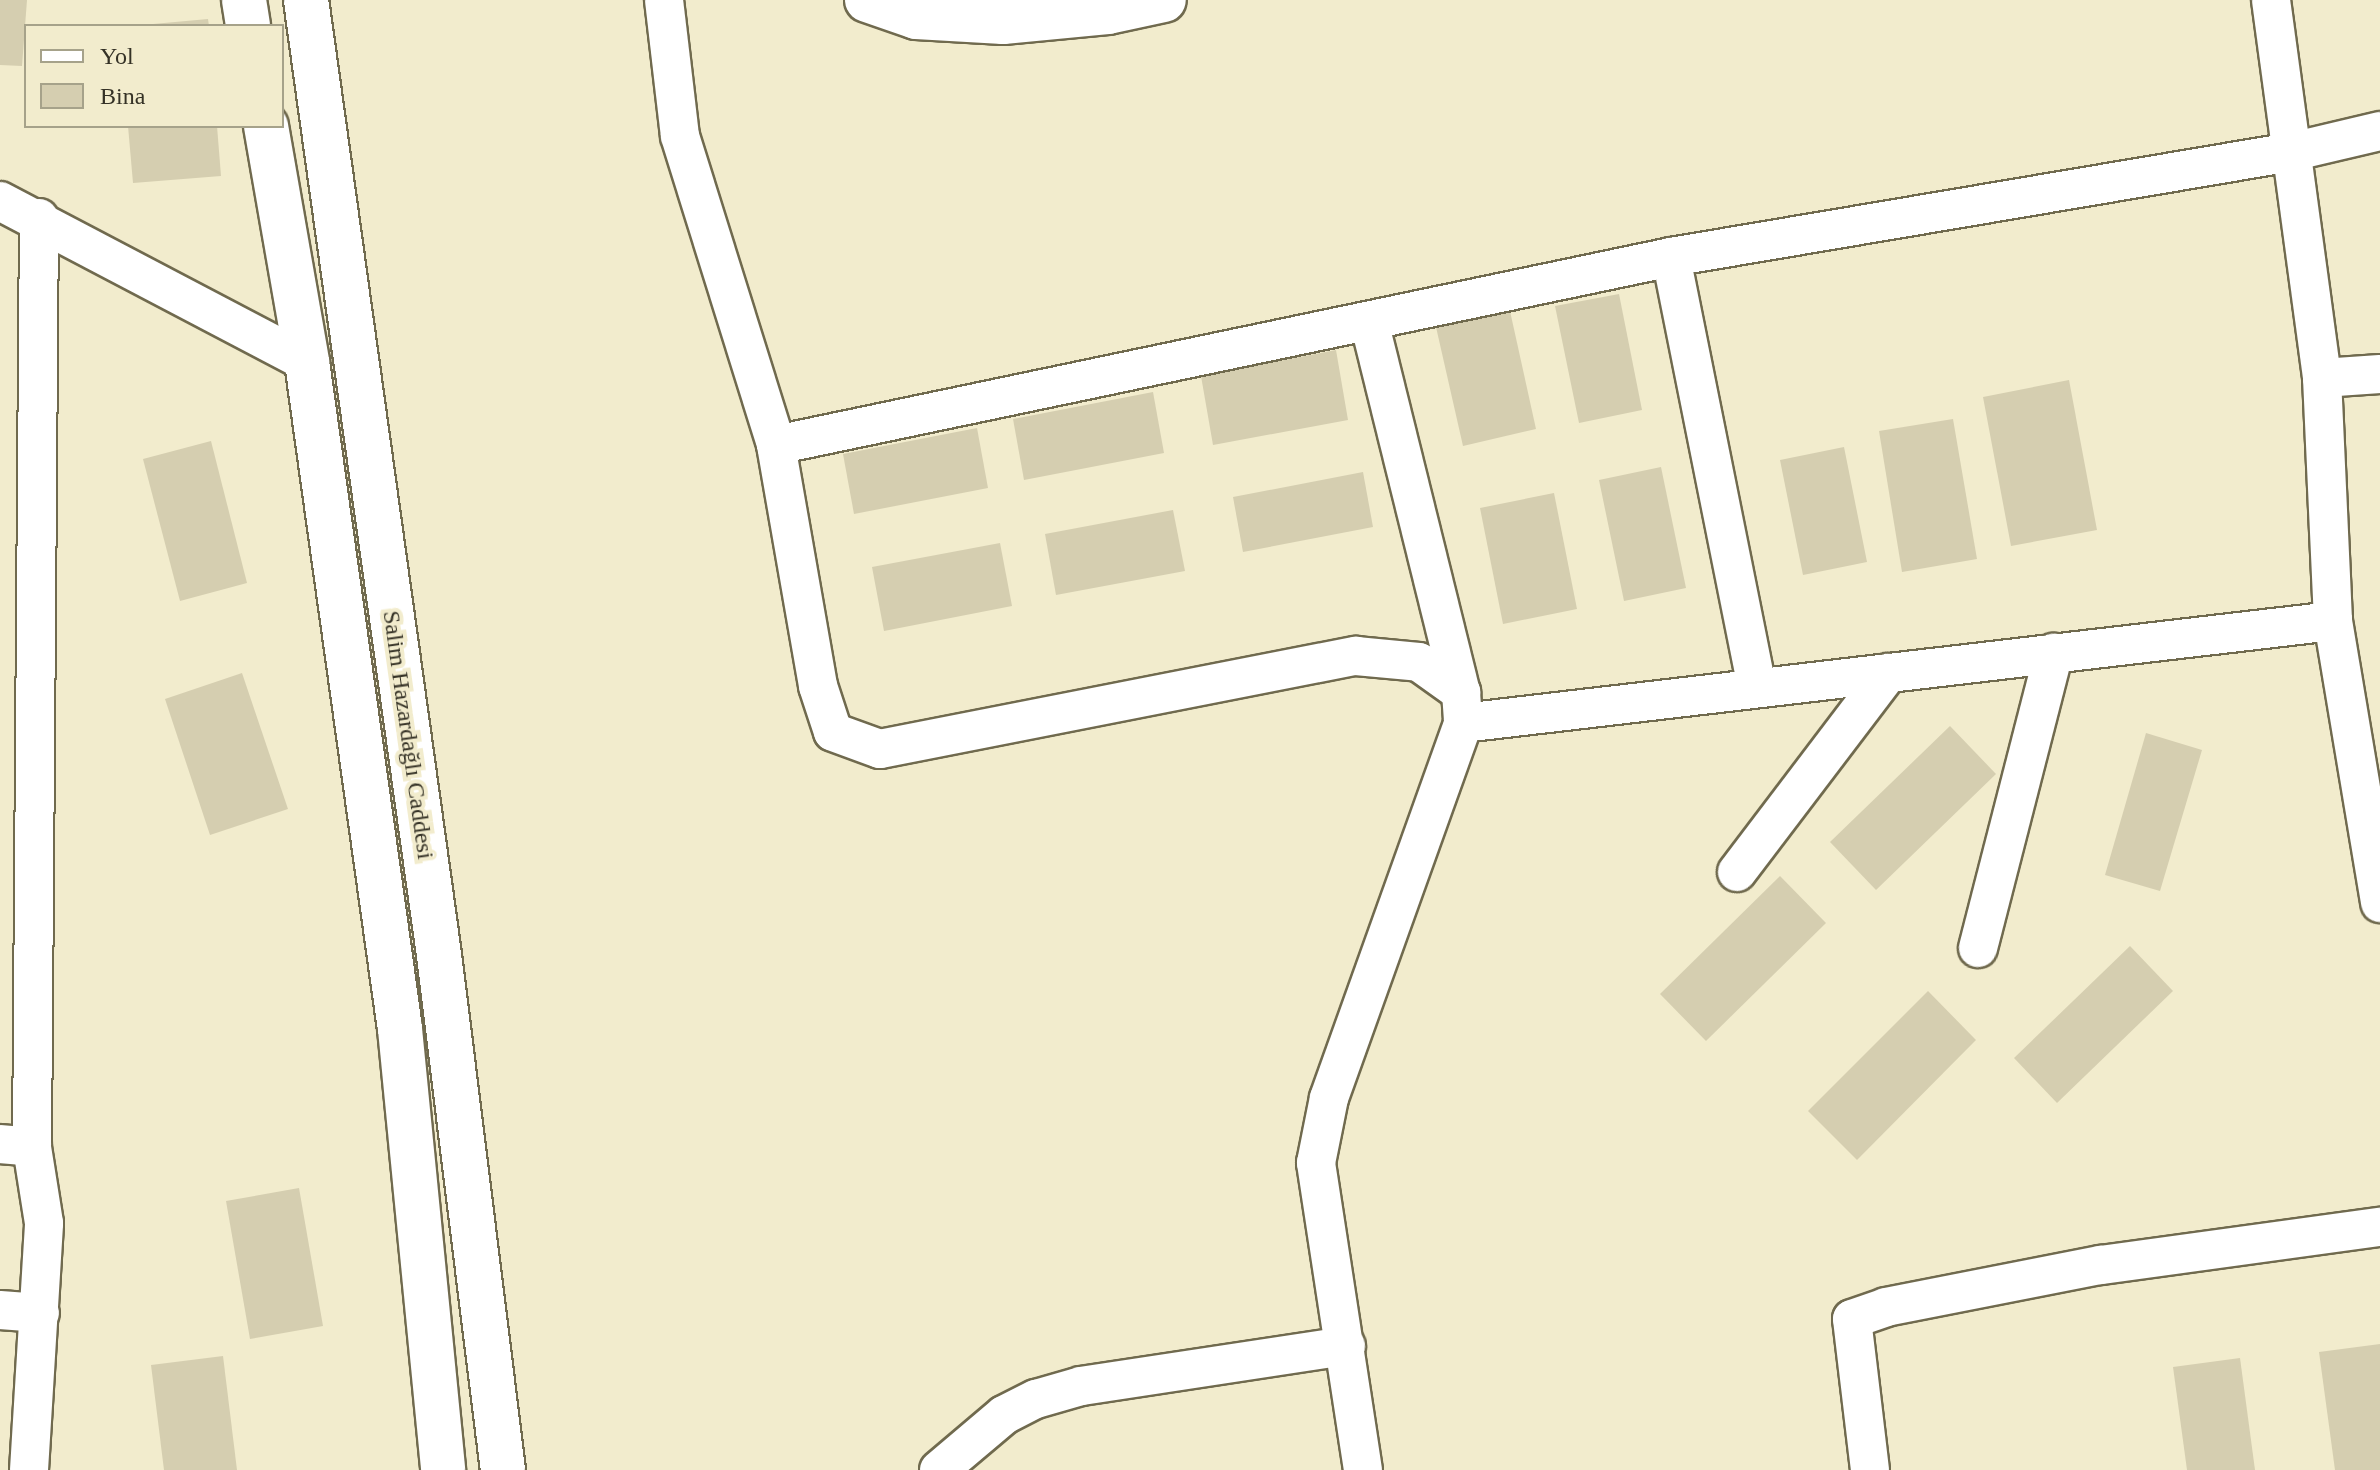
<!DOCTYPE html>
<meta charset="utf-8">
<style>
body{margin:0}
#map{position:relative;width:2380px;height:1470px;overflow:hidden;background:#f2eccd;font-family:Georgia,serif}
div>[style]{position:absolute}
.building>*{inset:0;background:#d5ceb0}
.roads{filter:drop-shadow(2px 0 #706a4e) drop-shadow(-2px 0 #706a4e) drop-shadow(0 2px #706a4e) drop-shadow(0 -2px #706a4e)}
.minor>*{height:38px;margin:-19px;padding:0 19px;transform-origin:19px;border-radius:19px;background:#fff}
.major>*{height:44px;margin:-22px;padding:0 22px;transform-origin:22px;border-radius:22px;background:#fff}
span{translate:-50% -50%;white-space:nowrap;text-align:center;line-height:1.15;-webkit-text-stroke:8px #f2eccd;paint-order:stroke}
.street-label{font-size:24px;color:#353226}
.legend{position:absolute;left:24px;top:24px;width:260px;height:104px;box-sizing:border-box;background:#f2eccd;border:2px solid #a6a28a;margin:0;padding:10px 14px;list-style:none;font-size:24px;color:#353226}
.legend li{display:flex;align-items:center;gap:16px;height:40px}
.legend b{width:40px;border:2px solid #a6a28a}
</style>
<div id="map">
<div class="building">
<i style="clip-path:polygon(0 0,27px 0,22px 66px,0 65px)"></i>
<i style="clip-path:polygon(208px 19px,209px 26px,153px 26px,153px 24px)"></i>
<i style="clip-path:polygon(128px 126px,217px 126px,221px 176px,133px 183px)"></i>
<i style="clip-path:polygon(1619px 294px,1642px 410px,1579px 423px,1555px 306px)"></i>
<i style="clip-path:polygon(1510px 311px,1536px 429px,1463px 446px,1436px 327px)"></i>
<i style="clip-path:polygon(1336px 350px,1348px 420px,1213px 445px,1201px 376px)"></i>
<i style="clip-path:polygon(2069px 380px,2097px 530px,2011px 546px,1983px 397px)"></i>
<i style="clip-path:polygon(1153px 392px,1164px 453px,1024px 480px,1013px 419px)"></i>
<i style="clip-path:polygon(1953px 419px,1977px 559px,1902px 572px,1879px 431px)"></i>
<i style="clip-path:polygon(977px 428px,988px 488px,854px 514px,843px 454px)"></i>
<i style="clip-path:polygon(211px 441px,247px 583px,180px 601px,143px 459px)"></i>
<i style="clip-path:polygon(1844px 447px,1867px 562px,1803px 575px,1780px 460px)"></i>
<i style="clip-path:polygon(1661px 467px,1686px 588px,1624px 601px,1599px 480px)"></i>
<i style="clip-path:polygon(1363px 472px,1373px 527px,1243px 552px,1233px 497px)"></i>
<i style="clip-path:polygon(1554px 493px,1577px 609px,1503px 624px,1480px 508px)"></i>
<i style="clip-path:polygon(1173px 510px,1185px 571px,1056px 595px,1045px 534px)"></i>
<i style="clip-path:polygon(1000px 543px,1012px 606px,884px 631px,872px 567px)"></i>
<i style="clip-path:polygon(242px 673px,288px 809px,210px 835px,165px 699px)"></i>
<i style="clip-path:polygon(1950px 726px,1996px 774px,1876px 890px,1830px 842px)"></i>
<i style="clip-path:polygon(2146px 733px,2202px 750px,2160px 891px,2105px 875px)"></i>
<i style="clip-path:polygon(1780px 876px,1826px 923px,1706px 1041px,1660px 994px)"></i>
<i style="clip-path:polygon(2130px 946px,2173px 991px,2057px 1103px,2014px 1058px)"></i>
<i style="clip-path:polygon(1928px 991px,1976px 1040px,1857px 1160px,1808px 1111px)"></i>
<i style="clip-path:polygon(299px 1188px,323px 1326px,250px 1339px,226px 1201px)"></i>
<i style="clip-path:polygon(2380px 1344px,2380px 1470px,2335px 1470px,2319px 1352px)"></i>
<i style="clip-path:polygon(223px 1356px,237px 1470px,164px 1470px,151px 1365px)"></i>
<i style="clip-path:polygon(2240px 1358px,2255px 1470px,2187px 1470px,2173px 1367px)"></i>
</div>
<div class="roads">
<div class="minor">
<i style="left:664px;top:0;width:137px;rotate:83.3deg"></i>
<i style="left:680px;top:136px;width:324px;rotate:72.7deg"></i>
<i style="left:776px;top:445px;width:245px;rotate:80.1deg"></i>
<i style="left:818px;top:686px;width:48px;rotate:71.9deg"></i>
<i style="left:833px;top:732px;width:50px;rotate:19.9deg"></i>
<i style="left:880px;top:749px;width:485px;rotate:-11.1deg"></i>
<i style="left:1356px;top:656px;width:63px;rotate:5.4deg"></i>
<i style="left:1419px;top:662px;width:52px;rotate:35.5deg"></i>
<i style="left:1461px;top:692px;width:31px;rotate:86deg"></i>
<i style="left:2271px;top:0;width:381px;rotate:82.3deg"></i>
<i style="left:2322px;top:378px;width:243px;rotate:87.4deg"></i>
<i style="left:2333px;top:621px;width:286px;rotate:80.5deg"></i>
<i style="left:0;top:201px;width:347px;rotate:27.7deg"></i>
<i style="left:1671px;top:257px;width:629px;rotate:-9.61deg"></i>
<i style="left:2291px;top:152px;width:91px;rotate:-13.3deg"></i>
<i style="left:1369px;top:321px;width:382px;rotate:76.1deg"></i>
<i style="left:2322px;top:378px;width:58px;rotate:-3.9deg"></i>
<i style="left:776px;top:445px;width:915px;rotate:-11.86deg"></i>
<i style="left:1671px;top:257px;width:439px;rotate:78.7deg"></i>
<i style="left:1737px;top:872px;width:250px;rotate:-52.8deg"></i>
<i style="left:1978px;top:948px;width:305px;rotate:-75.6deg"></i>
<i style="left:0;top:1144px;width:32px;rotate:5deg"></i>
<i style="left:32px;top:1147px;width:929px;rotate:-89.57deg"></i>
<i style="left:0;top:1310px;width:40px;rotate:4.3deg"></i>
<i style="left:29px;top:1470px;width:247px;rotate:-86.5deg"></i>
<i style="left:44px;top:1223px;width:77px;rotate:-99deg"></i>
<i style="left:939px;top:1470px;width:85px;rotate:-40.2deg"></i>
<i style="left:1004px;top:1415px;width:36px;rotate:-27deg"></i>
<i style="left:1036px;top:1399px;width:47px;rotate:-16.1deg"></i>
<i style="left:1081px;top:1386px;width:268px;rotate:-8.6deg"></i>
<i style="left:1363px;top:1470px;width:311px;rotate:-98.7deg"></i>
<i style="left:1316px;top:1163px;width:66px;rotate:-78.7deg"></i>
<i style="left:1329px;top:1098px;width:398px;rotate:-70.3deg"></i>
<i style="left:1463px;top:723px;width:876px;rotate:-6.69deg"></i>
<i style="left:1870px;top:1470px;width:152px;rotate:-96.8deg"></i>
<i style="left:1852px;top:1319px;width:36px;rotate:-19deg"></i>
<i style="left:1886px;top:1307px;width:219px;rotate:-11.1deg"></i>
<i style="left:2101px;top:1265px;width:282px;rotate:-7.8deg"></i>
</div>
<div class="major">
<i style="left:244px;top:0;width:26px;rotate:81deg"></i>
<i style="left:306px;top:0;width:964px;rotate:82.07deg"></i>
<i style="left:439px;top:955px;width:519px;rotate:82.92deg"></i>
<i style="left:867px;top:0;width:52px;rotate:19.1deg"></i>
<i style="left:916px;top:17px;width:87px;rotate:3.3deg"></i>
<i style="left:1003px;top:22px;width:105px;rotate:-5.4deg"></i>
<i style="left:1108px;top:12px;width:57px;rotate:-12.1deg"></i>
<i style="left:266px;top:126px;width:240px;rotate:80.1deg"></i>
<i style="left:307px;top:362px;width:673px;rotate:82.06deg"></i>
<i style="left:400px;top:1029px;width:443px;rotate:84.4deg"></i>
</div>
</div>
<div class="street-label">
<span style="left:408px;top:735px;rotate:82deg">Salim Hazardağlı Caddesi</span>
</div>
<ul class="legend">
<li><b style="height:10px;background:#fff"></b>Yol</li>
<li><b style="height:22px;background:#d5ceb0"></b>Bina</li>
</ul>
</div>
